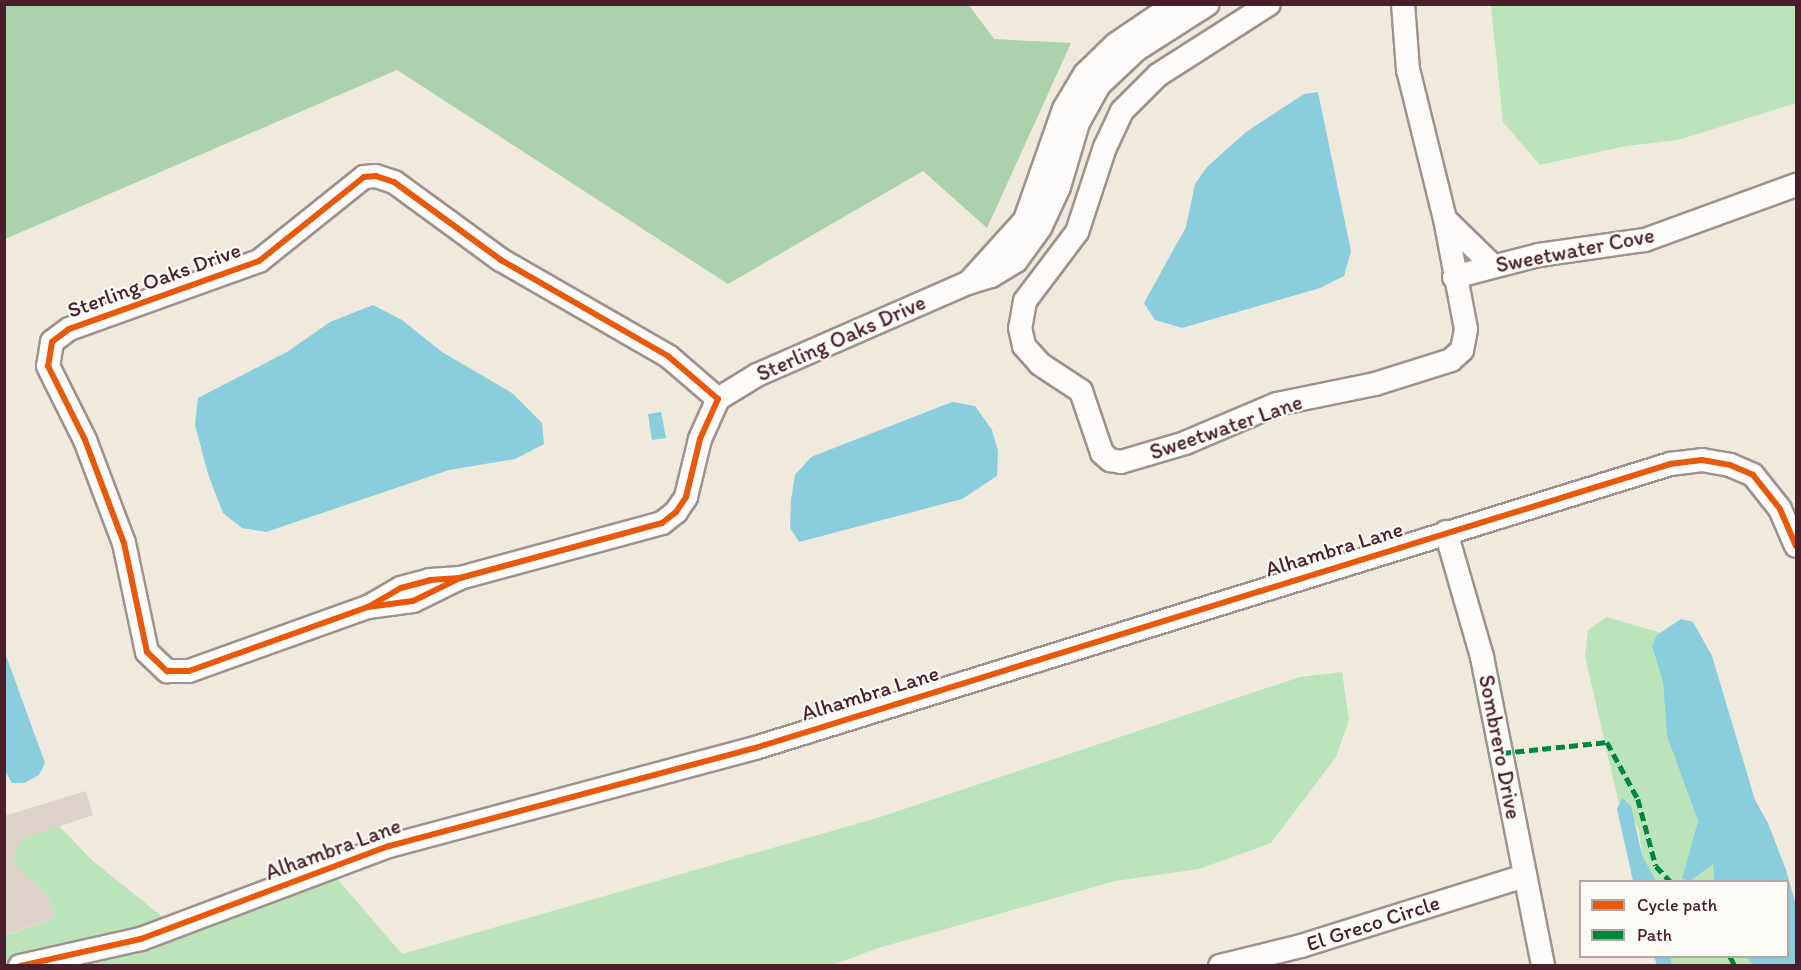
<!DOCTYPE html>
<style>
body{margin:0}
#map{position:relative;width:1801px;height:970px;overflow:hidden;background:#efe9de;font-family:Itim,sans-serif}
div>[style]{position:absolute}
.industrial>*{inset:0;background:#ddd2cb}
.green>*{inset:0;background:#bbe4bb}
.forest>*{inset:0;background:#abd1ad}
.water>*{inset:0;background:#8acddd}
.roads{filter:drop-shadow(2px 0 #9c928e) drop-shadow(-2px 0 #9c928e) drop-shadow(0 2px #9c928e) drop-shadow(0 -2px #9c928e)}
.minor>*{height:22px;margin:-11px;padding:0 11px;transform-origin:11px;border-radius:11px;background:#fdfcfa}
.quiet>*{height:4.5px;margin-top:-2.25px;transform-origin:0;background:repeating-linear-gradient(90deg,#00873e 0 9px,transparent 0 13.5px)}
.cycleway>*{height:6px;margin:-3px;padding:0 3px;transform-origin:3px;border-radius:3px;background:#e8590c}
span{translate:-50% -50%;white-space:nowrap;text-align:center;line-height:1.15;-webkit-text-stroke:4.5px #fdfcf7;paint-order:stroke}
.street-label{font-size:22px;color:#4a1f2b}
.frame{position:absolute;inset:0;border:6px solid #4a1f2b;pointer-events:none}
.legend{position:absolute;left:1579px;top:880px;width:210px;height:78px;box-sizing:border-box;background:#fdfcf7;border:2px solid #b5a4a5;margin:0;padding:8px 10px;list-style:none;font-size:18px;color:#4a1f2b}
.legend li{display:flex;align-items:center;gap:12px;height:30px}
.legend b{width:30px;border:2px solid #b5a4a5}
</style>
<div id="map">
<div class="industrial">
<i style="clip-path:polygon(86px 791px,93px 815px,20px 840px,13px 863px,48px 896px,55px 918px,5px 935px,4px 816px)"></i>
</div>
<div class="green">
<i style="clip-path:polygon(1491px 5px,1796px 5px,1796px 103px,1678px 140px,1626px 146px,1540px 165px,1503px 122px)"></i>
<i style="clip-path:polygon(1607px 617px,1661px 633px,1652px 646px,1663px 682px,1667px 736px,1698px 821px,1683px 881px,1656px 881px,1642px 855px,1639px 830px,1622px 798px,1619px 804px,1585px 656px,1588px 630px)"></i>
<i style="clip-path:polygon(1342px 672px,1349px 720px,1336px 757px,1271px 843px,1199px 869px,1115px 881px,878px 948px,833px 965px,6px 966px,4px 962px,4px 936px,55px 918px,48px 896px,13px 863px,20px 840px,59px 826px,93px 861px,175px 927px,333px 874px,402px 954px,877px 818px,1300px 677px)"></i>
<i style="clip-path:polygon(1713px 864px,1714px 881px,1690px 882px,1697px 874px)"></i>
<i style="clip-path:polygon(1671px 956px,1746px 957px,1753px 965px,1671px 966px)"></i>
</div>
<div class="forest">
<i style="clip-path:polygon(968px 4px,994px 39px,1071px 43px,987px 228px,923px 171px,728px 284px,397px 70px,5px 239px,5px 5px)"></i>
</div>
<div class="water">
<i style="clip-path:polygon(1318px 92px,1351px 251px,1344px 276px,1320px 288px,1182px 328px,1155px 320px,1144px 303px,1186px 227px,1195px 184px,1207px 167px,1246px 132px,1304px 94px)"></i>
<i style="clip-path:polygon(373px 305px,402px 320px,442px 352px,512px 393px,542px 423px,544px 444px,515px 459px,449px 470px,266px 532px,242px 528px,223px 513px,208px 474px,195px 425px,198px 398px,287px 352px,330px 322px)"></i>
<i style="clip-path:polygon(952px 402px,975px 406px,992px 430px,998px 451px,997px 476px,962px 499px,799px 542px,790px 528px,791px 500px,795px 475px,811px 457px)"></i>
<i style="clip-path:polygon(661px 412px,666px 438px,652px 440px,648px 414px)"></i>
<i style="clip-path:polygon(1681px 619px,1693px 622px,1712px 656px,1755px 800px,1768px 823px,1786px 870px,1796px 905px,1796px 965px,1753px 965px,1746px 957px,1788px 956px,1788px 882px,1714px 881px,1713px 864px,1690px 881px,1682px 879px,1698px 821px,1667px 736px,1663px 682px,1652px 646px,1657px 635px)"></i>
<i style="clip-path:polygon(4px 650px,45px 763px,39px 775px,24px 783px,12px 783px,5px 771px)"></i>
<i style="clip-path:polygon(1622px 798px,1631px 806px,1642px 855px,1656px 881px,1633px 881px,1617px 809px)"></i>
<i style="clip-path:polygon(1654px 957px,1671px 957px,1671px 965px,1657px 965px)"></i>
</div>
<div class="roads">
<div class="minor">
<i style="left:1175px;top:4px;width:71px;rotate:145.9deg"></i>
<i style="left:1116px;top:44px;width:43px;rotate:135.9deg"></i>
<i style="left:1085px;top:74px;width:41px;rotate:121deg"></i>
<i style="left:1064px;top:109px;width:118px;rotate:109.4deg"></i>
<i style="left:1025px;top:220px;width:85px;rotate:132.1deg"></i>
<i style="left:968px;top:283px;width:24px;rotate:-17deg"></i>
<i style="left:991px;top:276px;width:29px;rotate:-31deg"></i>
<i style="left:1016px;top:261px;width:41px;rotate:-54deg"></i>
<i style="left:1040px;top:228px;width:45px;rotate:-65.1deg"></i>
<i style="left:1059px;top:187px;width:67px;rotate:-73.5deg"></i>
<i style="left:1078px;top:123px;width:43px;rotate:-61.1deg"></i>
<i style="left:1099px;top:85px;width:51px;rotate:-43.4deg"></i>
<i style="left:1136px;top:50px;width:85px;rotate:-32.6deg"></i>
<i style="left:1269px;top:4px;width:132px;rotate:147.4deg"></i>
<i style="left:1158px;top:75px;width:51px;rotate:135deg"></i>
<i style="left:1122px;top:111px;width:40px;rotate:115deg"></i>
<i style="left:1105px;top:147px;width:89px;rotate:108.2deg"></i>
<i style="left:1077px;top:232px;width:86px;rotate:127deg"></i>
<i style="left:1025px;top:301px;width:27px;rotate:100deg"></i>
<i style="left:1020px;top:328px;width:18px;rotate:77deg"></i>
<i style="left:1024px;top:346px;width:24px;rotate:48deg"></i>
<i style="left:1040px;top:364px;width:49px;rotate:33.4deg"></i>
<i style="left:1081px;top:391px;width:65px;rotate:71.3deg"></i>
<i style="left:1102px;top:453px;width:11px;rotate:41deg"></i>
<i style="left:1110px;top:460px;width:11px;rotate:10deg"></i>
<i style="left:1121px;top:462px;width:67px;rotate:-16.5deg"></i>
<i style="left:1185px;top:443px;width:100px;rotate:-23deg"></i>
<i style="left:1277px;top:404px;width:100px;rotate:-11.5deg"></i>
<i style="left:1375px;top:384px;width:80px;rotate:-17.5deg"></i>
<i style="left:1451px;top:360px;width:15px;rotate:-42deg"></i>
<i style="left:1462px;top:350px;width:21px;rotate:-79deg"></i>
<i style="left:1466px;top:329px;width:112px;rotate:-100.8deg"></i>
<i style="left:1445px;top:219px;width:154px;rotate:-103.9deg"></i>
<i style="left:1408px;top:70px;width:66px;rotate:-94.3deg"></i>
<i style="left:1445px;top:219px;width:67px;rotate:44.4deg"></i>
<i style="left:1454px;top:277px;width:88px;rotate:-14.5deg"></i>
<i style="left:1539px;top:255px;width:107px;rotate:-8.1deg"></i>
<i style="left:1645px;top:240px;width:161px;rotate:-20deg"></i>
<i style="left:718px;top:399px;width:46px;rotate:-31.6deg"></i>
<i style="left:757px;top:375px;width:230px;rotate:-23.6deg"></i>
<i style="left:1446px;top:532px;width:130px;rotate:73.9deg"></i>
<i style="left:1482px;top:657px;width:315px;rotate:78.8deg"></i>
<i style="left:368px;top:607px;width:45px;rotate:-7.6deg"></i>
<i style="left:413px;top:601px;width:52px;rotate:-26.1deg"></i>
<i style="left:460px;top:578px;width:209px;rotate:-15.2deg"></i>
<i style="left:662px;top:523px;width:18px;rotate:-38deg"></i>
<i style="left:676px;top:512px;width:18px;rotate:-56deg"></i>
<i style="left:686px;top:497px;width:60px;rotate:-76.4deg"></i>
<i style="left:700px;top:439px;width:44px;rotate:-65.8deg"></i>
<i style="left:718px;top:399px;width:66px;rotate:-139.3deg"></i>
<i style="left:668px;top:356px;width:193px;rotate:-150.1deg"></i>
<i style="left:501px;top:260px;width:132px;rotate:-143.9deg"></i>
<i style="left:394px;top:182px;width:19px;rotate:-162deg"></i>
<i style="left:376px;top:176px;width:12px;rotate:175deg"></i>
<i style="left:364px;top:177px;width:134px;rotate:141.3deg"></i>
<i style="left:259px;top:261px;width:202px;rotate:160.3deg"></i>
<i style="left:69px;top:329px;width:21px;rotate:143deg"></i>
<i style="left:52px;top:342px;width:24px;rotate:99deg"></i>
<i style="left:48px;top:366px;width:83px;rotate:63.4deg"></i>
<i style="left:85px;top:440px;width:110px;rotate:69.3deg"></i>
<i style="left:124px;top:543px;width:111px;rotate:78.1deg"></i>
<i style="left:147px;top:652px;width:28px;rotate:44deg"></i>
<i style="left:167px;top:671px;width:22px"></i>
<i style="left:189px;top:671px;width:190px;rotate:-19.7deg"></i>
<i style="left:368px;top:607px;width:38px;rotate:-30deg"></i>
<i style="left:401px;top:588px;width:30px;rotate:-15deg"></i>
<i style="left:430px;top:580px;width:30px;rotate:-4deg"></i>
<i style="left:20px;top:966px;width:124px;rotate:-12.6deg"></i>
<i style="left:141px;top:939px;width:265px;rotate:-20.6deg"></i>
<i style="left:389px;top:846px;width:379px;rotate:-15deg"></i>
<i style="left:755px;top:748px;width:958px;rotate:-17.24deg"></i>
<i style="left:1670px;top:464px;width:32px;rotate:-7deg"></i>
<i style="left:1702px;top:460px;width:28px;rotate:10deg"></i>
<i style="left:1730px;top:465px;width:25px;rotate:23deg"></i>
<i style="left:1753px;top:475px;width:43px;rotate:51.5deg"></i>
<i style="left:1780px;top:509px;width:40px;rotate:66.6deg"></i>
<i style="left:1220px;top:966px;width:83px;rotate:-13.9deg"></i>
<i style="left:1301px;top:946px;width:235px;rotate:-17.4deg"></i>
</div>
</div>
<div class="quiet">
<i style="left:1502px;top:753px;width:106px;rotate:-6deg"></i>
<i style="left:1607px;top:742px;width:65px;rotate:61.5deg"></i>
<i style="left:1638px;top:799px;width:69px;rotate:75deg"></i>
<i style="left:1656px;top:866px;width:22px;rotate:47deg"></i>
<i style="left:1730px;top:956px;width:11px;rotate:63deg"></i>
</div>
<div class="cycleway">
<i style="left:368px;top:607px;width:45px;rotate:-7.6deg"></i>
<i style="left:413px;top:601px;width:52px;rotate:-26.1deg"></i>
<i style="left:460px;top:578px;width:209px;rotate:-15.2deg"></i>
<i style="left:662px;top:523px;width:18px;rotate:-38deg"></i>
<i style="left:676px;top:512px;width:18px;rotate:-56deg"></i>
<i style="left:686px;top:497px;width:60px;rotate:-76.4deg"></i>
<i style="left:700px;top:439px;width:44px;rotate:-65.8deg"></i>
<i style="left:718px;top:399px;width:66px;rotate:-139.3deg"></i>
<i style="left:668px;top:356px;width:193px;rotate:-150.1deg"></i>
<i style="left:501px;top:260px;width:132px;rotate:-143.9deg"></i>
<i style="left:394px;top:182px;width:19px;rotate:-162deg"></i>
<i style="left:376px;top:176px;width:12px;rotate:175deg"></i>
<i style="left:364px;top:177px;width:134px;rotate:141.3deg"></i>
<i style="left:259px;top:261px;width:202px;rotate:160.3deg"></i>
<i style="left:69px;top:329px;width:21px;rotate:143deg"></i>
<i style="left:52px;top:342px;width:24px;rotate:99deg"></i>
<i style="left:48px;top:366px;width:83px;rotate:63.4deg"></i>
<i style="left:85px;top:440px;width:110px;rotate:69.3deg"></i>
<i style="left:124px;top:543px;width:111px;rotate:78.1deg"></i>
<i style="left:147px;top:652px;width:28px;rotate:44deg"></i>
<i style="left:167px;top:671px;width:22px"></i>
<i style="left:189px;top:671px;width:190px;rotate:-19.7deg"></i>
<i style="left:368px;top:607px;width:38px;rotate:-30deg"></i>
<i style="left:401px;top:588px;width:30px;rotate:-15deg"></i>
<i style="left:430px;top:580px;width:30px;rotate:-4deg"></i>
<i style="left:20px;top:966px;width:124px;rotate:-12.6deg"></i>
<i style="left:141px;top:939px;width:265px;rotate:-20.6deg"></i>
<i style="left:389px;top:846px;width:379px;rotate:-15deg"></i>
<i style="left:755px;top:748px;width:958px;rotate:-17.24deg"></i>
<i style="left:1670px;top:464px;width:32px;rotate:-7deg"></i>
<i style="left:1702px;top:460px;width:28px;rotate:10deg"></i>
<i style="left:1730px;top:465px;width:25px;rotate:23deg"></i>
<i style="left:1753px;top:475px;width:43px;rotate:51.5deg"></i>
<i style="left:1780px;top:509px;width:40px;rotate:66.6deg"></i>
</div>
<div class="street-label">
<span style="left:1575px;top:250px;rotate:-11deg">Sweetwater Cove</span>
<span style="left:154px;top:280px;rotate:-20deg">Sterling Oaks Drive</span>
<span style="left:841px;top:338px;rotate:-24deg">Sterling Oaks Drive</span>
<span style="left:1226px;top:427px;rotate:-19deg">Sweetwater Lane</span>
<span style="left:1334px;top:549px;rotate:-17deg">Alhambra Lane</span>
<span style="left:870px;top:693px;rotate:-17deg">Alhambra Lane</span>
<span style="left:1500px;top:747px;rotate:79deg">Sombrero Drive</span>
<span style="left:333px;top:849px;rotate:-20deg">Alhambra Lane</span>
<span style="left:1373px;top:923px;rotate:-18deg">El Greco Circle</span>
</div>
<div class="frame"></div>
<ul class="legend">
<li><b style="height:8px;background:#e8590c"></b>Cycle path</li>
<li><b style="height:8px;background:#00873e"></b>Path</li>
</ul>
</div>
